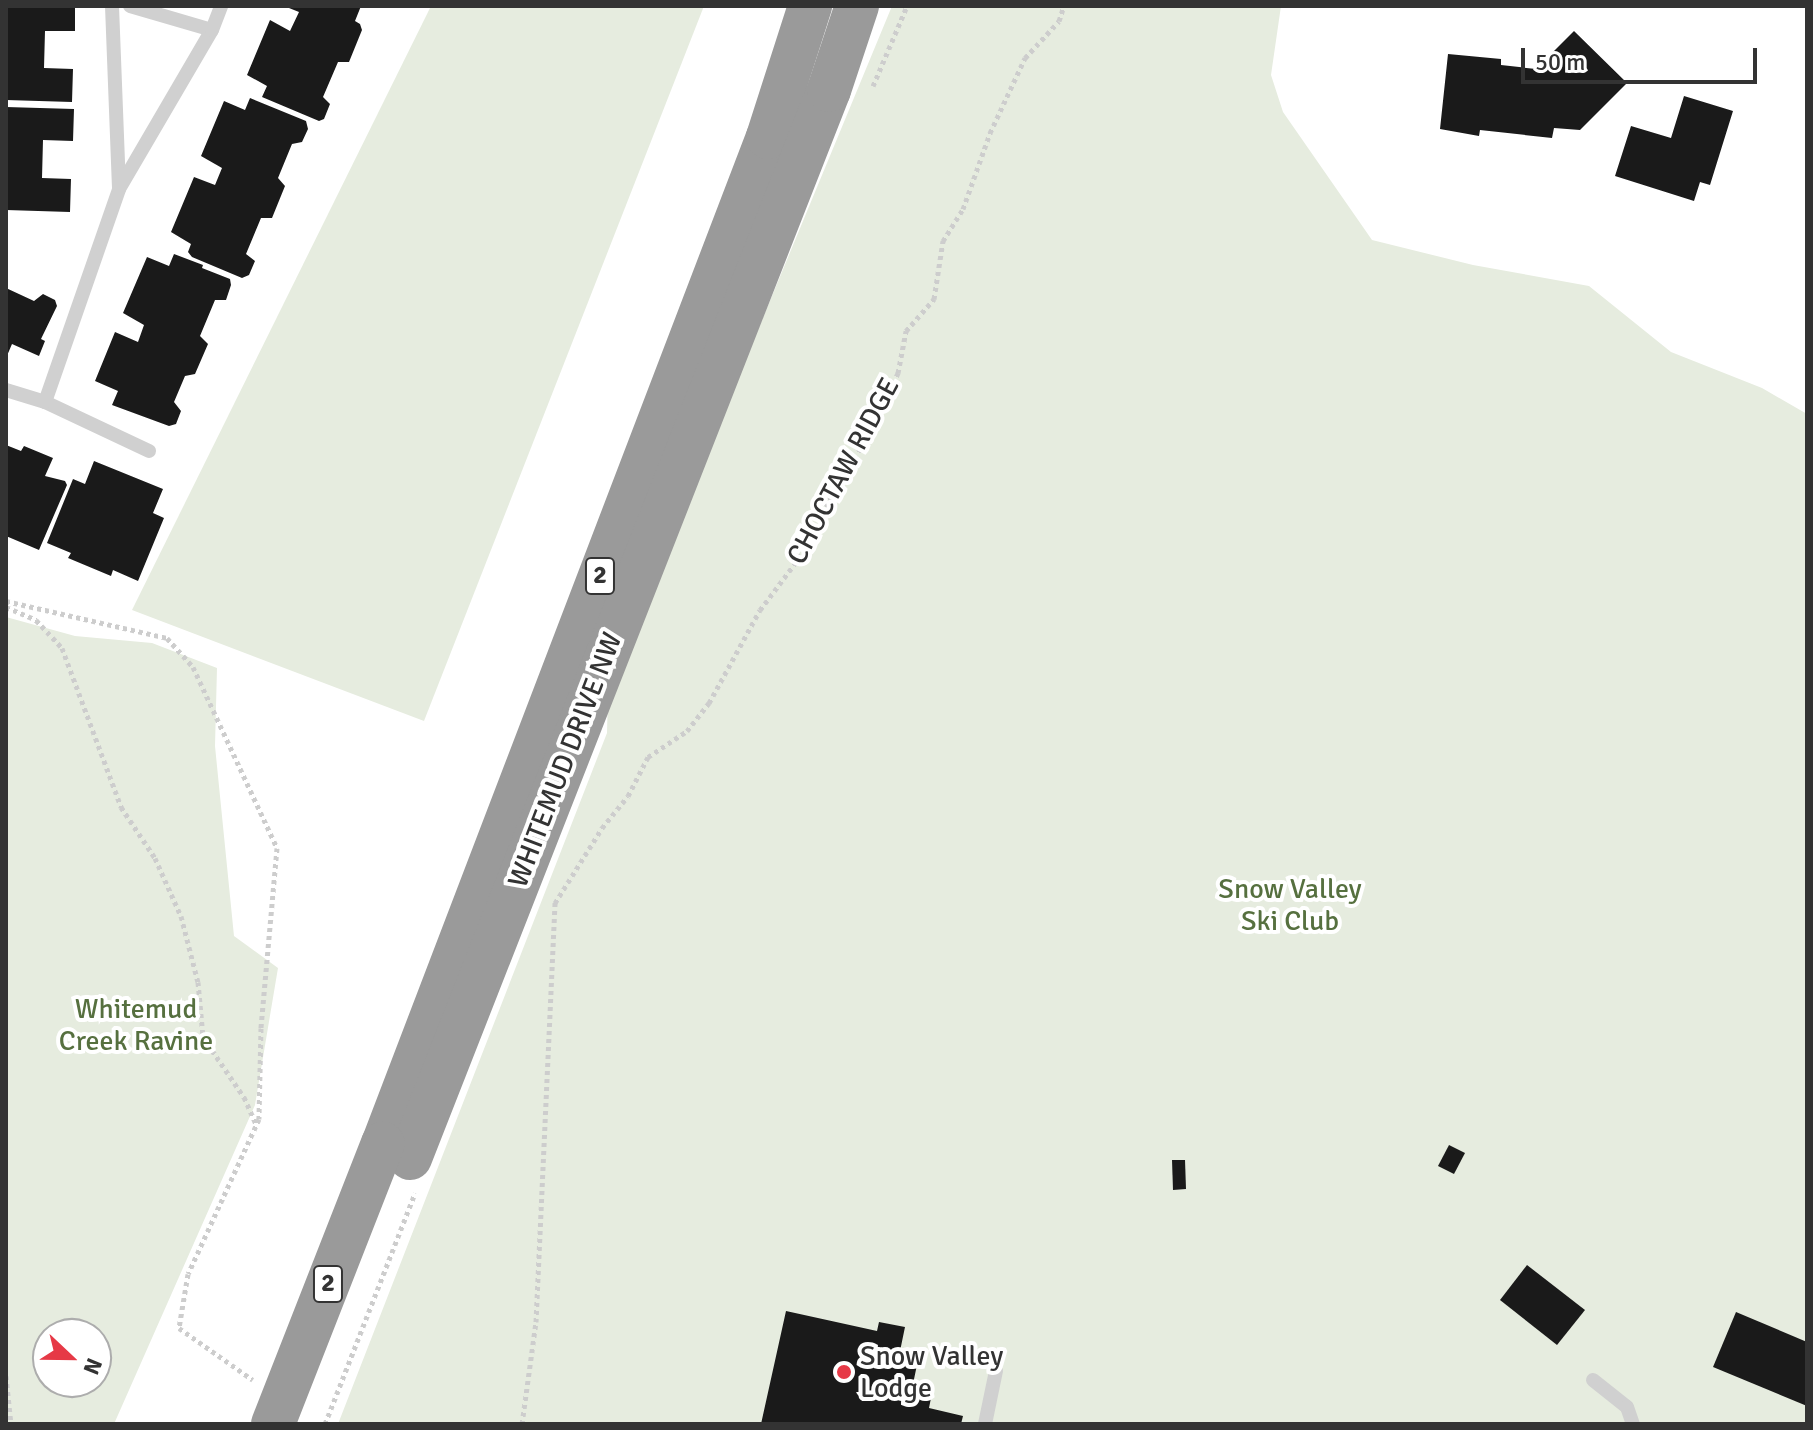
<!DOCTYPE html>
<style>
body{margin:0}
#map{position:relative;width:1813px;height:1430px;overflow:hidden;background:#fff;font-family:Signika,sans-serif}
div>[style]{position:absolute}
.green>*{inset:0;background:#e6ecdf}
.building>*{inset:0;background:#1a1a1a}
.path>*{height:5px;margin-top:-2.5px;transform-origin:0;background:repeating-linear-gradient(90deg,#cdcdcd 0 4px,transparent 0 8px)}
.service>*{height:14px;margin:-7px;padding:0 7px;transform-origin:7px;border-radius:7px;background:#d0d0d0}
.motorway>*{height:44px;margin:-22px;padding:0 22px;transform-origin:22px;border-radius:22px;background:#9a9a9a}
.motorway-bridge>*{height:44px;margin:-22px;padding:0 22px;transform-origin:22px;border-radius:22px;background:#9a9a9a}
.dots>*{width:22px;height:22px;translate:-50% -50%;box-sizing:border-box;border:4px solid #fff;border-radius:50%}
span{translate:-50% -50%;white-space:nowrap;text-align:center;line-height:1.15;-webkit-text-stroke:8px #fff;paint-order:stroke}
.shield-label span{padding:2px 6px;background:#fff;border:2px solid;border-radius:6px;-webkit-text-stroke-width:0}
.shield-label{font-size:26px;color:#333;font-weight:700}
.street-label{font-size:28px;color:#333}
.park-label{font-size:28px;color:#56703f}
.poi-label{font-size:28px;color:#333}
.left{translate:0 -50%;text-align:left}
.frame{position:absolute;inset:0;border:8px solid #333;pointer-events:none}
.north{position:absolute;left:32px;top:1318px;width:80px;height:80px;box-sizing:border-box;background:#fff;border:2px solid #adadad;border-radius:50%;rotate:112deg;font-size:22px;font-weight:700;line-height:32px;text-align:center;color:#333}
.north::after{content:'';display:block;margin:auto;width:28px;height:36px;background:#e63946;clip-path:polygon(50% 0,100% 100%,50% 72%,0 100%)}
.scale{position:absolute;left:1521px;top:48px;width:236px;height:36px;box-sizing:border-box;border:4px solid #333;border-top:0;padding-left:10px;font-size:24px;line-height:28px;white-space:nowrap;color:#333;-webkit-text-stroke:6px #fff;paint-order:stroke}
</style>
<div id="map">
<div class="green">
<i style="clip-path:polygon(431px 6px,704px 6px,424px 721px,132px 610px)"></i>
<i style="clip-path:polygon(892px 6px,1281px 6px,1271px 75px,1283px 112px,1372px 240px,1473px 265px,1589px 286px,1671px 352px,1762px 388px,1807px 414px,1807px 1424px,338px 1424px,607px 733px,608px 692px)"></i>
<i style="clip-path:polygon(evenodd,6px 617px,75px 636px,152px 643px,217px 668px,215px 746px,234px 936px,278px 968px,255px 1105px,114px 1424px,6px 1424px,6px 617px,96px 1334px,96px 1382px,48px 1382px,48px 1334px,96px 1334px)"></i>
</div>
<div class="building">
<i style="clip-path:polygon(6px 6px,75px 6px,75px 31px,45px 31px,44px 68px,73px 69px,72px 102px,6px 100px)"></i>
<i style="clip-path:polygon(284px 6px,361px 6px,355px 21px,360px 24px,362px 30px,349px 62px,338px 62px,323px 97px,330px 104px,324px 119px,319px 121px,262px 97px,267px 86px,247px 75px,270px 20px,290px 31px,299px 12px)"></i>
<i style="clip-path:polygon(1574px 31px,1627px 83px,1580px 130px,1554px 128px,1552px 138px,1480px 130px,1479px 136px,1440px 129px,1448px 54px,1501px 59px,1501px 65px,1536px 69px)"></i>
<i style="clip-path:polygon(1684px 96px,1733px 111px,1710px 185px,1700px 182px,1694px 201px,1615px 176px,1631px 126px,1671px 138px)"></i>
<i style="clip-path:polygon(250px 98px,306px 121px,308px 129px,302px 142px,292px 144px,278px 178px,285px 186px,272px 218px,261px 218px,246px 254px,255px 261px,249px 275px,242px 278px,192px 257px,188px 252px,191px 244px,171px 232px,194px 177px,215px 185px,222px 168px,201px 156px,224px 101px,245px 110px)"></i>
<i style="clip-path:polygon(6px 107px,74px 109px,73px 141px,43px 140px,42px 178px,71px 179px,70px 212px,6px 210px)"></i>
<i style="clip-path:polygon(174px 254px,203px 265px,202px 268px,230px 279px,231px 285px,226px 300px,215px 300px,200px 336px,208px 344px,195px 374px,185px 376px,174px 402px,181px 411px,176px 424px,169px 426px,112px 405px,118px 391px,95px 381px,115px 332px,138px 342px,144px 325px,123px 313px,147px 257px,169px 266px)"></i>
<i style="clip-path:polygon(6px 288px,34px 301px,43px 294px,55px 300px,57px 306px,41px 339px,45px 341px,39px 356px,12px 344px,6px 358px)"></i>
<i style="clip-path:polygon(6px 445px,21px 451px,24px 446px,53px 458px,45px 476px,65px 481px,67px 485px,39px 550px,6px 536px)"></i>
<i style="clip-path:polygon(94px 461px,163px 489px,153px 513px,164px 518px,138px 581px,113px 570px,111px 576px,68px 558px,71px 553px,47px 543px,73px 479px,85px 484px)"></i>
<i style="clip-path:polygon(1449px 1145px,1465px 1153px,1454px 1174px,1438px 1166px)"></i>
<i style="clip-path:polygon(1172px 1160px,1185px 1160px,1186px 1189px,1173px 1190px)"></i>
<i style="clip-path:polygon(1527px 1265px,1585px 1310px,1557px 1345px,1500px 1300px)"></i>
<i style="clip-path:polygon(786px 1311px,877px 1331px,879px 1322px,905px 1327px,899px 1356px,918px 1360px,913px 1384px,933px 1388px,929px 1408px,963px 1416px,961px 1424px,761px 1424px)"></i>
<i style="clip-path:polygon(1736px 1312px,1807px 1342px,1807px 1406px,1713px 1367px)"></i>
</div>
<div class="path">
<i style="left:873px;top:86px;width:87px;rotate:-67deg"></i>
<i style="left:6px;top:601px;width:165px;rotate:12.9deg"></i>
<i style="left:167px;top:638px;width:39px;rotate:48deg"></i>
<i style="left:193px;top:667px;width:200px;rotate:65.1deg"></i>
<i style="left:277px;top:848px;width:181px;rotate:95.1deg"></i>
<i style="left:261px;top:1028px;width:91px;rotate:91.3deg"></i>
<i style="left:259px;top:1119px;width:170px;rotate:114.6deg"></i>
<i style="left:188px;top:1274px;width:55px;rotate:99.5deg"></i>
<i style="left:179px;top:1328px;width:90px;rotate:35.1deg"></i>
<i style="left:6px;top:607px;width:33px;rotate:23deg"></i>
<i style="left:36px;top:620px;width:38px;rotate:47deg"></i>
<i style="left:62px;top:648px;width:170px;rotate:69.6deg"></i>
<i style="left:121px;top:807px;width:61px;rotate:56.3deg"></i>
<i style="left:155px;top:858px;width:64px;rotate:65.9deg"></i>
<i style="left:181px;top:916px;width:68px;rotate:75.6deg"></i>
<i style="left:198px;top:982px;width:55px;rotate:84.8deg"></i>
<i style="left:203px;top:1037px;width:73px;rotate:55.7deg"></i>
<i style="left:244px;top:1097px;width:30px;rotate:66deg"></i>
<i style="left:555px;top:903px;width:89px;rotate:-57.9deg"></i>
<i style="left:602px;top:828px;width:41px;rotate:-50.9deg"></i>
<i style="left:628px;top:796px;width:44px;rotate:-62.9deg"></i>
<i style="left:648px;top:757px;width:47px;rotate:-33.7deg"></i>
<i style="left:687px;top:731px;width:36px;rotate:-52deg"></i>
<i style="left:709px;top:703px;width:106px;rotate:-61.3deg"></i>
<i style="left:760px;top:610px;width:65px;rotate:-53.1deg"></i>
<i style="left:799px;top:558px;width:26px;rotate:-67deg"></i>
<i style="left:809px;top:534px;width:117px;rotate:-59deg"></i>
<i style="left:869px;top:434px;width:68px;rotate:-64.6deg"></i>
<i style="left:898px;top:373px;width:43px;rotate:-79.2deg"></i>
<i style="left:906px;top:331px;width:43px;rotate:-48.8deg"></i>
<i style="left:934px;top:299px;width:59px;rotate:-81.2deg"></i>
<i style="left:943px;top:241px;width:38px;rotate:-58deg"></i>
<i style="left:963px;top:209px;width:81px;rotate:-70.4deg"></i>
<i style="left:990px;top:133px;width:83px;rotate:-65deg"></i>
<i style="left:1025px;top:58px;width:50px;rotate:-47.4deg"></i>
<i style="left:1059px;top:21px;width:16px;rotate:-72deg"></i>
<i style="left:6px;top:1376px;width:48px;rotate:84.1deg"></i>
<i style="left:325px;top:1424px;width:248px;rotate:-68.7deg"></i>
<i style="left:522px;top:1424px;width:103px;rotate:-82.2deg"></i>
<i style="left:536px;top:1322px;width:420px;rotate:-87.4deg"></i>
</div>
<div class="service">
<i style="left:112px;top:6px;width:182px;rotate:87.8deg"></i>
<i style="left:130px;top:6px;width:85px;rotate:16.3deg"></i>
<i style="left:6px;top:390px;width:41px;rotate:17.1deg"></i>
<i style="left:45px;top:402px;width:115px;rotate:25.2deg"></i>
<i style="left:45px;top:402px;width:225px;rotate:-70.8deg"></i>
<i style="left:119px;top:189px;width:184px;rotate:-59.7deg"></i>
<i style="left:212px;top:30px;width:26px;rotate:-69deg"></i>
<i style="left:1593px;top:1380px;width:43px;rotate:38.5deg"></i>
<i style="left:1627px;top:1407px;width:18px;rotate:71deg"></i>
<i style="left:985px;top:1424px;width:54px;rotate:-78.3deg"></i>
</div>
<div class="motorway">
<i style="left:383px;top:1144px;width:1078px;rotate:-69.08deg"></i>
<i style="left:768px;top:137px;width:138px;rotate:-72.2deg"></i>
<i style="left:410px;top:1158px;width:1147px;rotate:-68.58deg"></i>
<i style="left:829px;top:90px;width:89px;rotate:-71.6deg"></i>
</div>
<div class="motorway-bridge">
<i style="left:273px;top:1424px;width:301px;rotate:-68.6deg"></i>
</div>
<div class="dots">
<i style="left:844px;top:1372px;background:#e63946"></i>
</div>
<div class="shield-label">
<span style="left:600px;top:576px">2</span>
<span style="left:328px;top:1284px">2</span>
</div>
<div class="street-label">
<span style="left:843px;top:471px;rotate:-62deg">CHOCTAW RIDGE</span>
<span style="left:565px;top:760px;rotate:-69deg">WHITEMUD DRIVE NW</span>
</div>
<div class="park-label">
<span style="left:1290px;top:905px">Snow Valley<br>Ski Club</span>
<span style="left:136px;top:1025px">Whitemud<br>Creek Ravine</span>
</div>
<div class="poi-label">
<span class="left" style="left:860px;top:1372px">Snow Valley<br>Lodge</span>
</div>
<div class="frame"></div>
<div class="north">N</div>
<div class="scale">50 m</div>
</div>
